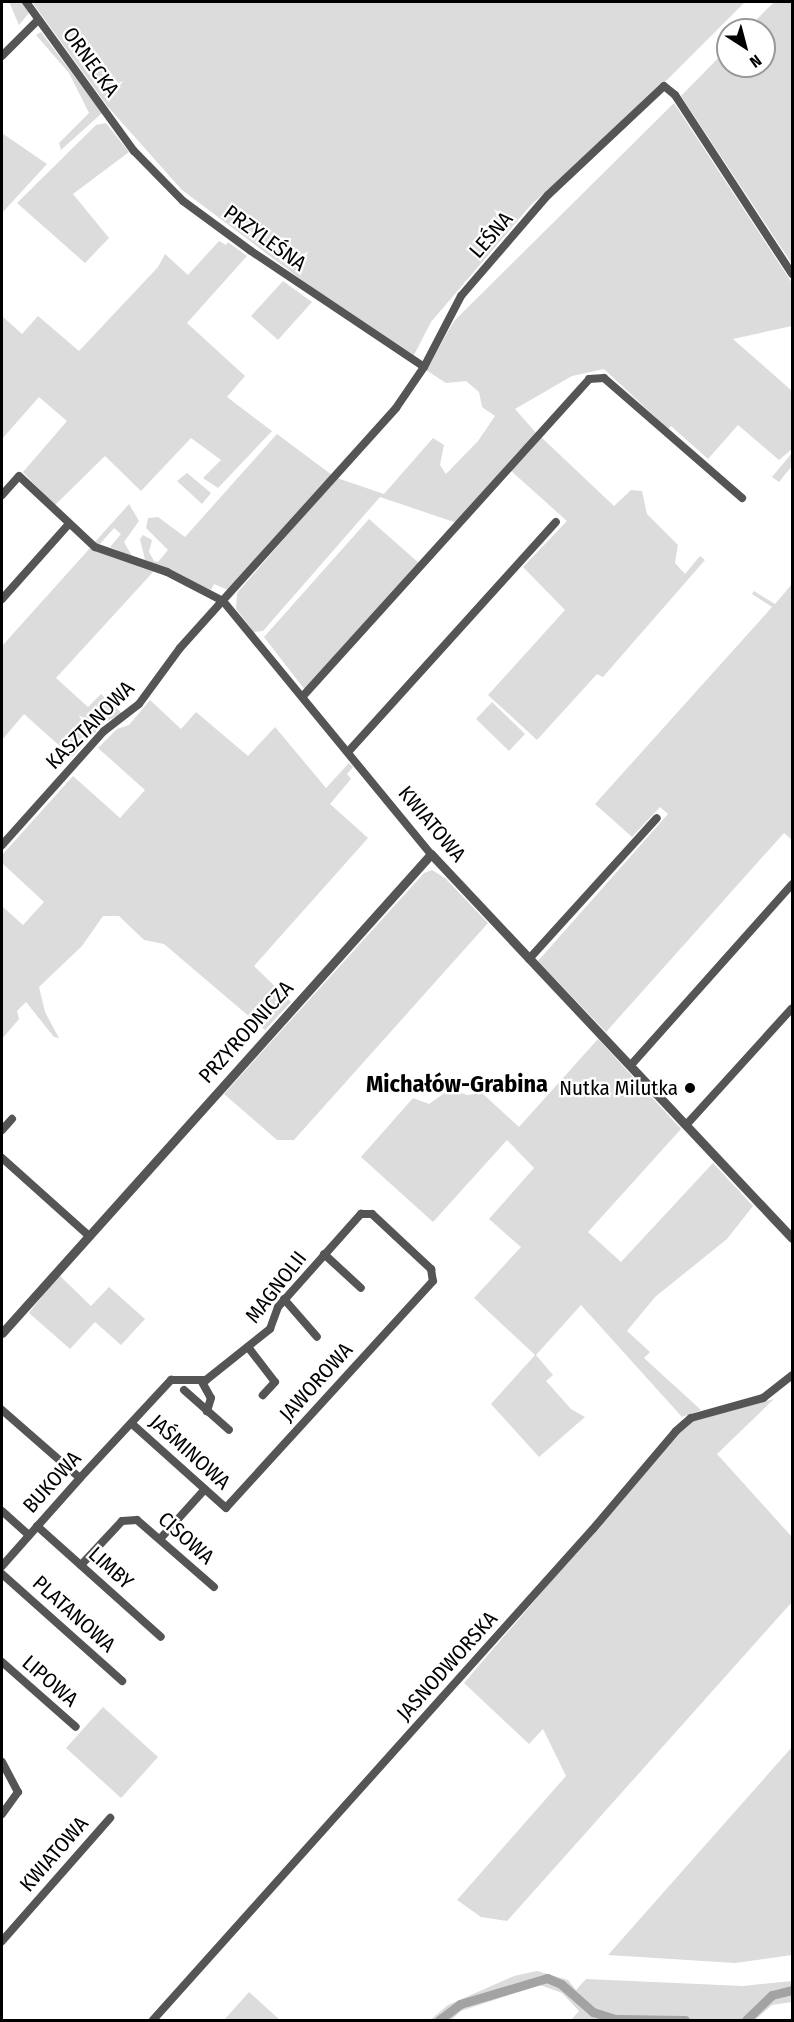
<!DOCTYPE html>
<meta charset="utf-8">
<style>
body{margin:0}
#map{position:relative;width:794px;height:2022px;overflow:hidden;background:#fff;font-family:"Fira Sans Condensed",sans-serif}
div>[style]{position:absolute}
.green>*{inset:0;background:#dcdcdc}
.canal>*{height:9px;margin:-4.5px;padding:0 4.5px;transform-origin:4.5px;border-radius:4.5px;background:#a3a3a3}
.minor>*{height:8px;margin:-4px;padding:0 4px;transform-origin:4px;border-radius:4px;background:#555}
.tertiary>*{height:9px;margin:-4.5px;padding:0 4.5px;transform-origin:4.5px;border-radius:4.5px;background:#555}
.dots>*{width:16px;height:16px;translate:-50% -50%;box-sizing:border-box;border:3px solid #fff;border-radius:50%}
span{translate:-50% -50%;white-space:nowrap;text-align:center;line-height:1.15;-webkit-text-stroke:4.5px #fff;paint-order:stroke}
.street-label{font-size:21px;color:#000}
.poi-label{font-size:21px;color:#000}
.right{translate:-100% -50%;text-align:right}
.quarter-label{font-size:24px;color:#000;font-weight:700}
.frame{position:absolute;inset:0;border:3px solid #000;pointer-events:none}
.north{position:absolute;left:716px;top:18px;width:60px;height:60px;box-sizing:border-box;background:#fff;border:2px solid #999;border-radius:50%;rotate:144deg;font-size:16px;font-weight:700;line-height:24px;text-align:center;color:#000}
.north::after{content:'';display:block;margin:auto;width:21px;height:27px;background:#000;clip-path:polygon(50% 0,100% 100%,50% 72%,0 100%)}
</style>
<div id="map">
<div class="green">
<i style="clip-path:polygon(9px 2px,22px 2px,29px 13px,19px 25px)"></i>
<i style="clip-path:polygon(32px 2px,745px 2px,666px 81px,530px 206px,431px 322px,414px 355px,359px 323px,182px 190px,108px 107px)"></i>
<i style="clip-path:polygon(774px 2px,792px 2px,792px 264px,681px 96px,728px 48px,728px 66px,764px 66px,764px 30px,746px 30px)"></i>
<i style="clip-path:polygon(41px 32px,102px 113px,61px 150px,59px 143px,89px 113px,69px 73px,36px 35px)"></i>
<i style="clip-path:polygon(674px 103px,792px 283px,792px 326px,733px 339px,792px 391px,792px 449px,779px 460px,738px 425px,708px 459px,671px 426px,668px 429px,604px 369px,572px 376px,515px 409px,537px 434px,457px 523px,380px 497px,263px 631px,254px 632px,236px 609px,237px 593px,337px 478px,384px 494px,433px 438px,444px 445px,440px 465px,446px 474px,478px 441px,495px 416px,482px 407px,479px 392px,466px 381px,446px 383px,426px 370px,454px 321px)"></i>
<i style="clip-path:polygon(106px 123px,129px 152px,73px 194px,109px 238px,85px 263px,17px 203px,96px 125px)"></i>
<i style="clip-path:polygon(2px 133px,47px 164px,2px 213px)"></i>
<i style="clip-path:polygon(219px 241px,226px 245px,228px 242px,247px 256px,187px 323px,245px 376px,227px 397px,272px 431px,218px 488px,203px 478px,221px 460px,191px 438px,141px 491px,105px 456px,54px 506px,23px 472px,67px 421px,39px 397px,2px 439px,2px 316px,22px 334px,38px 316px,79px 351px,158px 267px,165px 254px,188px 275px)"></i>
<i style="clip-path:polygon(283px 281px,312px 302px,278px 340px,251px 316px)"></i>
<i style="clip-path:polygon(277px 434px,332px 475px,228px 590px,214px 584px,211px 590px,145px 560px,140px 539px,143px 535px,152px 540px,149px 552px,154px 561px,158px 562px,168px 550px,146px 528px,148px 518px,158px 517px,185px 537px)"></i>
<i style="clip-path:polygon(541px 437px,614px 506px,631px 490px,642px 491px,647px 514px,678px 545px,675px 563px,685px 574px,700px 556px,705px 560px,603px 677px,597px 674px,537px 740px,488px 695px,565px 610px,523px 567px,567px 521px,510px 470px)"></i>
<i style="clip-path:polygon(792px 453px,792px 466px,779px 482px,772px 477px)"></i>
<i style="clip-path:polygon(187px 473px,211px 493px,202px 504px,177px 481px)"></i>
<i style="clip-path:polygon(129px 504px,139px 521px,124px 542px,132px 556px,110px 547px,121px 534px,114px 528px,99px 545px,94px 543px)"></i>
<i style="clip-path:polygon(369px 519px,420px 564px,305px 690px,264px 637px)"></i>
<i style="clip-path:polygon(90px 548px,154px 571px,56px 678px,88px 707px,101px 694px,123px 714px,105px 722px,72px 757px,24px 714px,2px 740px,2px 646px)"></i>
<i style="clip-path:polygon(792px 584px,792px 840px,784px 833px,606px 1032px,538px 961px,668px 814px,660px 807px,632px 837px,595px 804px,772px 607px,752px 594px,754px 591px,775px 604px)"></i>
<i style="clip-path:polygon(150px 700px,181px 729px,196px 712px,248px 756px,275px 727px,326px 788px,349px 763px,353px 767px,347px 774px,351px 779px,330px 804px,368px 838px,254px 966px,291px 1002px,265px 1030px,164px 944px,144px 940px,119px 916px,103px 916px,82px 946px,39px 987px,45px 1012px,59px 1038px,54px 1037px,26px 1002px,17px 1011px,19px 1019px,2px 1039px,2px 906px,23px 925px,44px 902px,2px 863px,2px 855px,73px 776px,120px 818px,145px 790px,98px 748px,117px 729px,129px 725px)"></i>
<i style="clip-path:polygon(492px 702px,525px 734px,509px 751px,476px 719px)"></i>
<i style="clip-path:polygon(432px 870px,445px 878px,488px 923px,294px 1140px,277px 1140px,224px 1094px,424px 873px)"></i>
<i style="clip-path:polygon(598px 1039px,681px 1129px,588px 1232px,621px 1262px,713px 1163px,753px 1206px,727px 1239px,655px 1297px,627px 1331px,650px 1352px,644px 1358px,701px 1410px,682px 1417px,581px 1305px,536px 1355px,553px 1375px,546px 1381px,571px 1409px,585px 1417px,539px 1457px,491px 1404px,535px 1355px,474px 1298px,521px 1247px,489px 1219px,534px 1168px,507px 1140px,433px 1222px,361px 1157px,413px 1098px,429px 1104px,450px 1089px,467px 1095px,482px 1093px,519px 1127px)"></i>
<i style="clip-path:polygon(59px 1275px,91px 1306px,109px 1287px,145px 1319px,121px 1345px,95px 1322px,70px 1349px,29px 1313px)"></i>
<i style="clip-path:polygon(774px 1399px,717px 1454px,792px 1537px,792px 1602px,507px 1921px,481px 1917px,457px 1900px,566px 1776px,543px 1729px,529px 1744px,464px 1683px,687px 1423px)"></i>
<i style="clip-path:polygon(103px 1707px,158px 1757px,121px 1798px,66px 1748px)"></i>
<i style="clip-path:polygon(792px 1747px,792px 1955px,735px 1963px,608px 1955px)"></i>
<i style="clip-path:polygon(537px 1971px,568px 1980px,576px 1990px,586px 1979px,743px 1986px,792px 1981px,792px 2002px,772px 2005px,755px 2020px,571px 2020px,579px 2011px,562px 1993px,540px 1985px,461px 2011px,451px 2020px,430px 2020px,448px 2005px,514px 1976px)"></i>
<i style="clip-path:polygon(249px 1992px,280px 2020px,224px 2020px)"></i>
</div>
<div class="canal">
<i style="left:439px;top:2020px;width:26px;rotate:-37deg"></i>
<i style="left:460px;top:2004px;width:91px;rotate:-16.6deg"></i>
<i style="left:547px;top:1978px;width:15px;rotate:23deg"></i>
<i style="left:561px;top:1984px;width:43px;rotate:41.2deg"></i>
<i style="left:593px;top:2012px;width:23px;rotate:18deg"></i>
<i style="left:615px;top:2019px;width:70px;rotate:0.8deg"></i>
<i style="left:746px;top:2020px;width:36px;rotate:-44deg"></i>
<i style="left:772px;top:1995px;width:21px;rotate:-14deg"></i>
</div>
<div class="minor">
<i style="left:26px;top:2px;width:184px;rotate:54.1deg"></i>
<i style="left:134px;top:151px;width:70px;rotate:45.6deg"></i>
<i style="left:183px;top:201px;width:84px;rotate:36.3deg"></i>
<i style="left:251px;top:251px;width:208px;rotate:33.8deg"></i>
<i style="left:2px;top:56px;width:51px;rotate:-45deg"></i>
<i style="left:2px;top:495px;width:25px;rotate:-48deg"></i>
<i style="left:19px;top:476px;width:104px;rotate:43.1deg"></i>
<i style="left:95px;top:547px;width:76px;rotate:19.1deg"></i>
<i style="left:167px;top:572px;width:63px;rotate:27.4deg"></i>
<i style="left:223px;top:601px;width:328px;rotate:50.6deg"></i>
<i style="left:2px;top:599px;width:99px;rotate:-48.3deg"></i>
<i style="left:303px;top:696px;width:427px;rotate:-47.9deg"></i>
<i style="left:589px;top:379px;width:15px;rotate:-4deg"></i>
<i style="left:604px;top:378px;width:183px;rotate:41deg"></i>
<i style="left:348px;top:752px;width:310px;rotate:-47.9deg"></i>
<i style="left:2px;top:845px;width:153px;rotate:-48.2deg"></i>
<i style="left:104px;top:731px;width:44px;rotate:-37.6deg"></i>
<i style="left:139px;top:704px;width:69px;rotate:-53.8deg"></i>
<i style="left:180px;top:648px;width:323px;rotate:-48deg"></i>
<i style="left:396px;top:408px;width:50px;rotate:-55.7deg"></i>
<i style="left:424px;top:367px;width:80px;rotate:-62.5deg"></i>
<i style="left:461px;top:296px;width:133px;rotate:-49.3deg"></i>
<i style="left:548px;top:195px;width:159px;rotate:-43.2deg"></i>
<i style="left:664px;top:86px;width:14px;rotate:39deg"></i>
<i style="left:675px;top:95px;width:214px;rotate:56.8deg"></i>
<i style="left:529px;top:959px;width:190px;rotate:-47.8deg"></i>
<i style="left:631px;top:1065px;width:242px;rotate:-48.3deg"></i>
<i style="left:687px;top:1124px;width:156px;rotate:-47.8deg"></i>
<i style="left:2px;top:1130px;width:15px;rotate:-48deg"></i>
<i style="left:2px;top:1158px;width:115px;rotate:41.8deg"></i>
<i style="left:324px;top:1254px;width:50px;rotate:42.6deg"></i>
<i style="left:284px;top:1299px;width:50px;rotate:49deg"></i>
<i style="left:248px;top:1347px;width:44px;rotate:52.4deg"></i>
<i style="left:275px;top:1382px;width:18px;rotate:133deg"></i>
<i style="left:202px;top:1382px;width:18px;rotate:61deg"></i>
<i style="left:211px;top:1398px;width:14px;rotate:107deg"></i>
<i style="left:184px;top:1390px;width:60px;rotate:41.6deg"></i>
<i style="left:2px;top:1410px;width:103px;rotate:41.1deg"></i>
<i style="left:2px;top:1511px;width:36px;rotate:42deg"></i>
<i style="left:37px;top:1526px;width:166px;rotate:41.8deg"></i>
<i style="left:160px;top:1539px;width:67px;rotate:-48deg"></i>
<i style="left:81px;top:1565px;width:60px;rotate:-47deg"></i>
<i style="left:122px;top:1521px;width:15px;rotate:-4deg"></i>
<i style="left:137px;top:1520px;width:102px;rotate:41deg"></i>
<i style="left:2px;top:1566px;width:118px;rotate:-48.4deg"></i>
<i style="left:80px;top:1478px;width:134px;rotate:-47.1deg"></i>
<i style="left:171px;top:1380px;width:35px"></i>
<i style="left:206px;top:1380px;width:82px;rotate:-38.6deg"></i>
<i style="left:270px;top:1329px;width:23px;rotate:-70deg"></i>
<i style="left:278px;top:1307px;width:125px;rotate:-48.3deg"></i>
<i style="left:361px;top:1214px;width:11px"></i>
<i style="left:372px;top:1214px;width:81px;rotate:43deg"></i>
<i style="left:431px;top:1269px;width:12px;rotate:81deg"></i>
<i style="left:433px;top:1281px;width:307px;rotate:132.4deg"></i>
<i style="left:226px;top:1508px;width:127px;rotate:-138.2deg"></i>
<i style="left:2px;top:1574px;width:161px;rotate:41.7deg"></i>
<i style="left:2px;top:1662px;width:98px;rotate:41.3deg"></i>
<i style="left:2px;top:1762px;width:34px;rotate:62deg"></i>
<i style="left:18px;top:1792px;width:27px;rotate:126deg"></i>
<i style="left:2px;top:1941px;width:164px;rotate:-48.7deg"></i>
<i style="left:153px;top:2020px;width:659px;rotate:-48.14deg"></i>
<i style="left:593px;top:1529px;width:128px;rotate:-49.7deg"></i>
<i style="left:676px;top:1431px;width:20px;rotate:-41deg"></i>
<i style="left:691px;top:1418px;width:75px;rotate:-15.5deg"></i>
<i style="left:763px;top:1398px;width:37px;rotate:-38deg"></i>
</div>
<div class="tertiary">
<i style="left:2px;top:1333px;width:643px;rotate:-48.15deg"></i>
<i style="left:431px;top:854px;width:527px;rotate:46.77deg"></i>
</div>
<div class="dots">
<i style="left:690px;top:1088px;background:#000"></i>
</div>
<div class="street-label">
<span style="left:91px;top:62px;rotate:54deg">ORNECKA</span>
<span style="left:491px;top:235px;rotate:-49deg">LEŚNA</span>
<span style="left:265px;top:238px;rotate:36deg">PRZYLEŚNA</span>
<span style="left:90px;top:725px;rotate:-45deg">KASZTANOWA</span>
<span style="left:432px;top:824px;rotate:50deg">KWIATOWA</span>
<span style="left:246px;top:1032px;rotate:-48deg">PRZYRODNICZA</span>
<span style="left:276px;top:1287px;rotate:-52deg">MAGNOLII</span>
<span style="left:316px;top:1382px;rotate:-48deg">JAWOROWA</span>
<span style="left:190px;top:1452px;rotate:42deg">JAŚMINOWA</span>
<span style="left:52px;top:1482px;rotate:-48deg">BUKOWA</span>
<span style="left:186px;top:1538px;rotate:42deg">CISOWA</span>
<span style="left:111px;top:1568px;rotate:42deg">LIMBY</span>
<span style="left:74px;top:1614px;rotate:42deg">PLATANOWA</span>
<span style="left:447px;top:1666px;rotate:-48deg">JASNODWORSKA</span>
<span style="left:50px;top:1681px;rotate:41deg">LIPOWA</span>
<span style="left:54px;top:1854px;rotate:-49deg">KWIATOWA</span>
</div>
<div class="poi-label">
<span class="right" style="left:678px;top:1088px">Nutka Milutka</span>
</div>
<div class="quarter-label">
<span style="left:457px;top:1085px">Michałów-Grabina</span>
</div>
<div class="frame"></div>
<div class="north">N</div>
</div>
